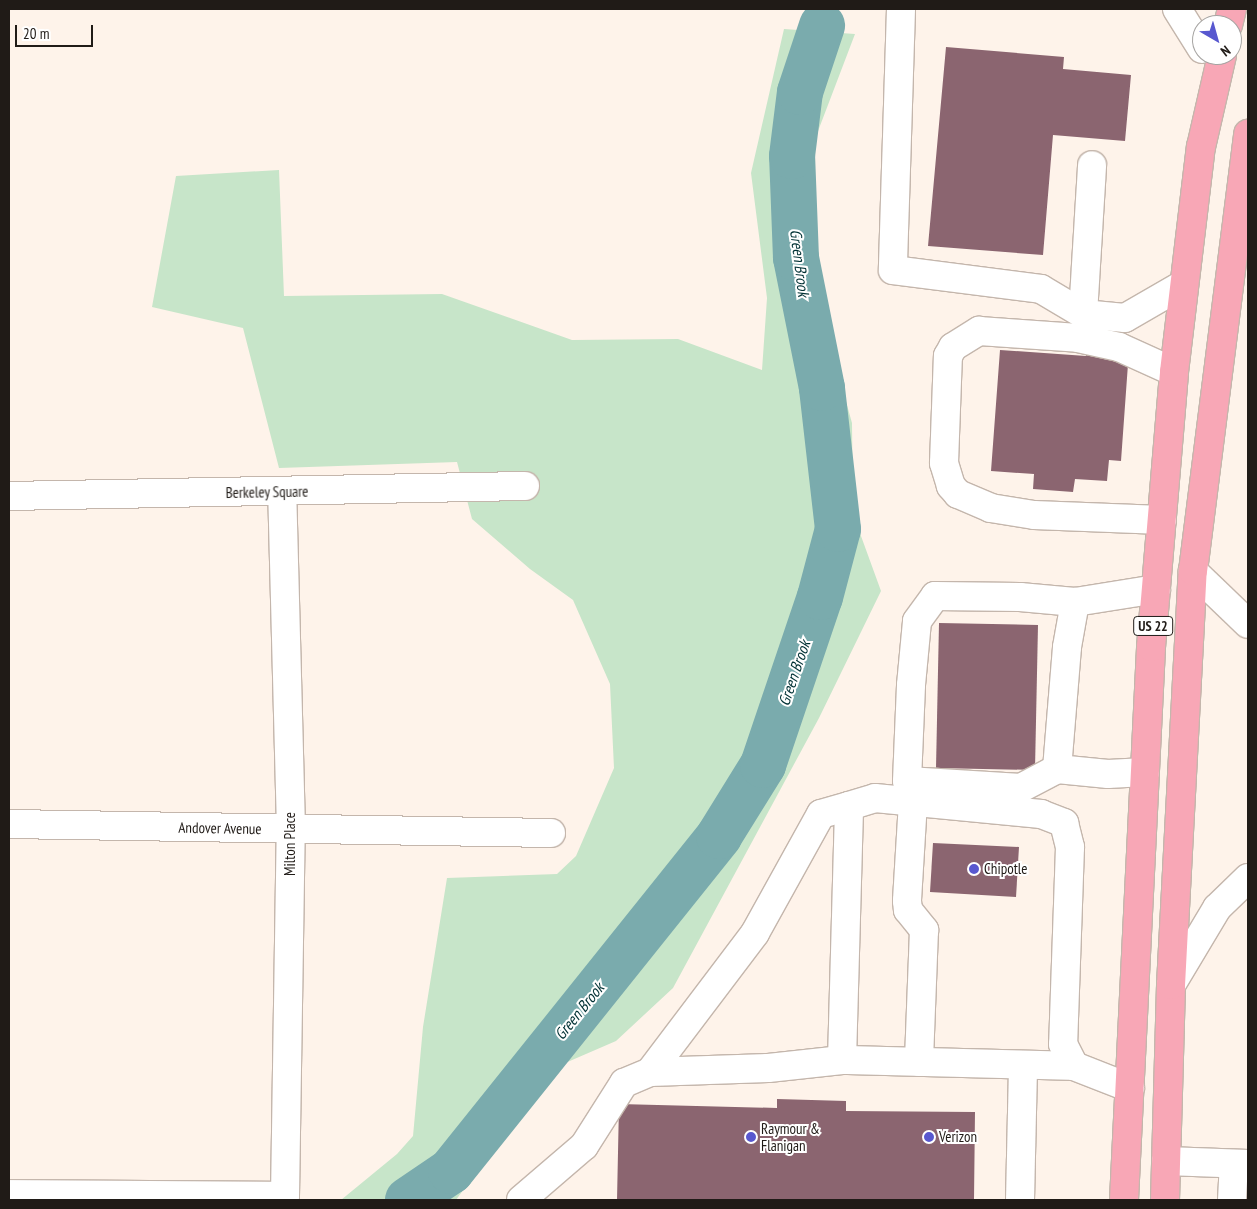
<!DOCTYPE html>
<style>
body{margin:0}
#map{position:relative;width:1257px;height:1209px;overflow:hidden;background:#fef3ea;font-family:"PT Sans Narrow",sans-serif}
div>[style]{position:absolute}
.green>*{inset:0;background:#c7e5c9}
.river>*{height:46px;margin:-23px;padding:0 23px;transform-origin:23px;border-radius:23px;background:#7aabad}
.building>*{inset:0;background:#8b6570}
.roads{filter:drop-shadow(1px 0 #c4b6ac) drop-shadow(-1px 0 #c4b6ac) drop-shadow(0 1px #c4b6ac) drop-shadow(0 -1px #c4b6ac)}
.minor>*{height:28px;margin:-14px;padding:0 14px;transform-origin:14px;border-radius:14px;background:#fff}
.highway>*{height:28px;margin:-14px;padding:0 14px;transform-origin:14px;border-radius:14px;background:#f8a7b6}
.dots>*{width:14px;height:14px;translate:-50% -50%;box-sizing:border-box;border:2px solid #fff;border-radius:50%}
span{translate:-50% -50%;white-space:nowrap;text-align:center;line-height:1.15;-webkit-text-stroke:4px #fff;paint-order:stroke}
.shield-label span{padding:1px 4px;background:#fff;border:1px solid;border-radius:4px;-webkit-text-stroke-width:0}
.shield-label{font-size:14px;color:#201b17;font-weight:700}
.street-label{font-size:15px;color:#201b17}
.poi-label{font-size:15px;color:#201b17}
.left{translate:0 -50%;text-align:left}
.water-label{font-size:16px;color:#003134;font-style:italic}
.frame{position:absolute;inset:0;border:10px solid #201b17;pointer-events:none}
.north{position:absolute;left:1192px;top:15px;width:50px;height:50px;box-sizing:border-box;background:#fff;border:1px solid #a6a4a2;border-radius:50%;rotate:142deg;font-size:14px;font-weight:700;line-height:20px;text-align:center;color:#201b17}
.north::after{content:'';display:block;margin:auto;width:18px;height:22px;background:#5858cf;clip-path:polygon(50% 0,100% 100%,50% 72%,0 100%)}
.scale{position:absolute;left:15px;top:25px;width:78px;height:22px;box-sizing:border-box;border:2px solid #201b17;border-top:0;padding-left:6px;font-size:15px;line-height:18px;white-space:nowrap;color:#201b17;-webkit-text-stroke:4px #fff;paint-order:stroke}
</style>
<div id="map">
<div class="green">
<i style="clip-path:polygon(784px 29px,855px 34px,807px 160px,817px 298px,852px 423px,853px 514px,881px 591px,819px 718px,673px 988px,616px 1041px,549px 1070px,456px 1200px,341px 1200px,397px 1154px,413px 1136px,423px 1027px,447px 878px,557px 874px,576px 856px,614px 768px,610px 684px,573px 600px,530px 569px,472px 519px,457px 462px,279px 468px,243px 328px,152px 307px,176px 176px,279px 170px,284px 296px,442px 294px,572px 340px,678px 339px,762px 370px,767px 298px,751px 173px)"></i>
</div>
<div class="river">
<i style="left:408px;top:1200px;width:52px;rotate:-34deg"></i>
<i style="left:451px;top:1171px;width:429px;rotate:-51.3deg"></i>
<i style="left:719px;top:836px;width:84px;rotate:-58.2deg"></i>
<i style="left:763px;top:765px;width:177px;rotate:-71.3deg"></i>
<i style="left:820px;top:597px;width:70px;rotate:-75.2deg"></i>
<i style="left:838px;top:529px;width:142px;rotate:-96.5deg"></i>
<i style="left:822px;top:388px;width:133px;rotate:-101.3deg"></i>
<i style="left:796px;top:258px;width:102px;rotate:-92.2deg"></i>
<i style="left:792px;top:156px;width:64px;rotate:-82.9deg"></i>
<i style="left:800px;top:92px;width:70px;rotate:-71.6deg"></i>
</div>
<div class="building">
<i style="clip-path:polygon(946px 47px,1064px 57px,1063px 69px,1131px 75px,1125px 141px,1053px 135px,1043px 255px,928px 246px)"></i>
<i style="clip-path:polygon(1086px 348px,1128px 364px,1121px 461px,1109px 460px,1107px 481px,1075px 479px,1073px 492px,1033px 489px,1034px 474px,991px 471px,1000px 350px,1086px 356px)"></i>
<i style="clip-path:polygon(939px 623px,1038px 625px,1035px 770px,936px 768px)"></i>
<i style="clip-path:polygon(933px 843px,1019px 847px,1016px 897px,930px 892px)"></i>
<i style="clip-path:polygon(777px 1099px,846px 1101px,846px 1111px,975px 1112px,974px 1200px,617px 1200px,619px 1104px,777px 1108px)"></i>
</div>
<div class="roads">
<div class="minor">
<i style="left:901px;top:9px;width:261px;rotate:91.8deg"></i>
<i style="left:893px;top:270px;width:149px;rotate:7.3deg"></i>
<i style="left:1041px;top:289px;width:49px;rotate:30.8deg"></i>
<i style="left:1083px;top:314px;width:42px;rotate:5.4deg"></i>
<i style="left:1125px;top:318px;width:68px;rotate:-30deg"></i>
<i style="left:1177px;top:9px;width:47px;rotate:58deg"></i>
<i style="left:1083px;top:314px;width:149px;rotate:-86.5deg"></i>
<i style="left:9px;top:496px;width:516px;rotate:-1.11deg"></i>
<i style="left:1162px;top:520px;width:128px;rotate:-177.8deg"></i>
<i style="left:1034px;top:515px;width:44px;rotate:-170.8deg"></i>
<i style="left:991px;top:508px;width:36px;rotate:-157deg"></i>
<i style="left:958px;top:494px;width:11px;rotate:-131deg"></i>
<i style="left:951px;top:486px;width:24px;rotate:-107deg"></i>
<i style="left:944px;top:463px;width:107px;rotate:-87.9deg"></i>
<i style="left:948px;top:356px;width:10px;rotate:-61deg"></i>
<i style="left:953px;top:347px;width:31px;rotate:-32deg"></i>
<i style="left:979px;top:331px;width:99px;rotate:4deg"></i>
<i style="left:1078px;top:338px;width:42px;rotate:12.4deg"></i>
<i style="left:1119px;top:347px;width:60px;rotate:24.4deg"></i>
<i style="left:1193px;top:571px;width:76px;rotate:43.9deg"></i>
<i style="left:1057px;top:769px;width:41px;rotate:152.2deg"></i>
<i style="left:1021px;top:788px;width:114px;rotate:-176.5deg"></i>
<i style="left:907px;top:781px;width:96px;rotate:-87.6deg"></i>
<i style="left:911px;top:685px;width:64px;rotate:-84.6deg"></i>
<i style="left:917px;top:621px;width:31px;rotate:-54deg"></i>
<i style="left:935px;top:596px;width:85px;rotate:0.7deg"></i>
<i style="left:1020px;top:597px;width:55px;rotate:5.2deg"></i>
<i style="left:1145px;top:772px;width:37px;rotate:177deg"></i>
<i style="left:1108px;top:774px;width:51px;rotate:-174.4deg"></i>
<i style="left:1057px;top:769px;width:122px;rotate:-85.3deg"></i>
<i style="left:1067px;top:647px;width:46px;rotate:-79.9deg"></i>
<i style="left:1075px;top:602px;width:82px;rotate:-9.1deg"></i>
<i style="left:913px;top:802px;width:99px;rotate:93.5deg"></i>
<i style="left:907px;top:901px;width:9px;rotate:84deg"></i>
<i style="left:908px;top:910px;width:26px;rotate:51deg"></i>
<i style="left:924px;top:930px;width:132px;rotate:92.2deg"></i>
<i style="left:9px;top:824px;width:542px;rotate:0.95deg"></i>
<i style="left:1171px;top:985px;width:90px;rotate:-59.1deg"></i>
<i style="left:1217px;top:908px;width:43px;rotate:-44.1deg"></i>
<i style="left:842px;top:1060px;width:74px;rotate:173.8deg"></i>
<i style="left:768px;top:1068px;width:118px;rotate:178.1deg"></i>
<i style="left:650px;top:1072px;width:174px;rotate:-52.9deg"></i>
<i style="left:755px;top:933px;width:136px;rotate:-61deg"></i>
<i style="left:821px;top:814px;width:29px;rotate:-16deg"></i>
<i style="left:1074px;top:1066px;width:232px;rotate:-178.5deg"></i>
<i style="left:842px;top:1060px;width:254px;rotate:-88.4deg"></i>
<i style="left:849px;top:806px;width:27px;rotate:-17deg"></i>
<i style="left:875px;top:798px;width:167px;rotate:5.5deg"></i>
<i style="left:1041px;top:814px;width:25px;rotate:21deg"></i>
<i style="left:1064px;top:823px;width:25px;rotate:76deg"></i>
<i style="left:1070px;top:847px;width:197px;rotate:92deg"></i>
<i style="left:1063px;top:1044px;width:25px;rotate:63deg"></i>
<i style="left:1074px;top:1066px;width:60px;rotate:21.4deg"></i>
<i style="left:1166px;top:1161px;width:82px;rotate:2.1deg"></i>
<i style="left:9px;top:1194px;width:276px;rotate:0.4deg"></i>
<i style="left:285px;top:1196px;width:367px;rotate:-89.1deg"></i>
<i style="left:291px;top:829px;width:338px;rotate:-91.5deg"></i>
<i style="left:521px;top:1200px;width:83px;rotate:-40.6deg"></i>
<i style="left:584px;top:1146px;width:75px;rotate:-57.6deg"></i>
<i style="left:624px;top:1083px;width:28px;rotate:-23deg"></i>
<i style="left:1020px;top:1200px;width:135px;rotate:-88.7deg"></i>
<i style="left:1232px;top:1200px;width:36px;rotate:-87deg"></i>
</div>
<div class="highway">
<i style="left:1228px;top:25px;width:16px;rotate:-76deg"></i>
<i style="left:1124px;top:1200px;width:554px;rotate:-87.2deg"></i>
<i style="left:1151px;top:647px;width:276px;rotate:-85.2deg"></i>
<i style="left:1174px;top:372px;width:227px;rotate:-83.2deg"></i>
<i style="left:1201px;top:147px;width:94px;rotate:-77.1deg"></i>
<i style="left:1165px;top:1200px;width:215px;rotate:-88.4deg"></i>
<i style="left:1171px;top:985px;width:415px;rotate:-87deg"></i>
<i style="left:1193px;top:571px;width:441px;rotate:-82.8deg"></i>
</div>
</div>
<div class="dots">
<i style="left:974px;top:869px;background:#5858cf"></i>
<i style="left:751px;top:1137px;background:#5858cf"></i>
<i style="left:929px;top:1137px;background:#5858cf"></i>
</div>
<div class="shield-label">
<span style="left:1153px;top:626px">US 22</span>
</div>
<div class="street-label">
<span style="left:267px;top:492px;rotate:-1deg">Berkeley Square</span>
<span style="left:220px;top:828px;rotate:1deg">Andover Avenue</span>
<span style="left:290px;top:844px;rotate:-90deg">Milton Place</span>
</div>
<div class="poi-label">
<span class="left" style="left:984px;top:869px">Chipotle</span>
<span class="left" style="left:761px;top:1137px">Raymour &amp;<br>Flanigan</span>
<span class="left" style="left:939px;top:1137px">Verizon</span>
</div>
<div class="water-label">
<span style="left:800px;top:263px;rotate:83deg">Green Brook</span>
<span style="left:794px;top:673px;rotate:-71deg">Green Brook</span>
<span style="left:579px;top:1011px;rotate:-51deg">Green Brook</span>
</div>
<div class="frame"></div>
<div class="north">N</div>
<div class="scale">20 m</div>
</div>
